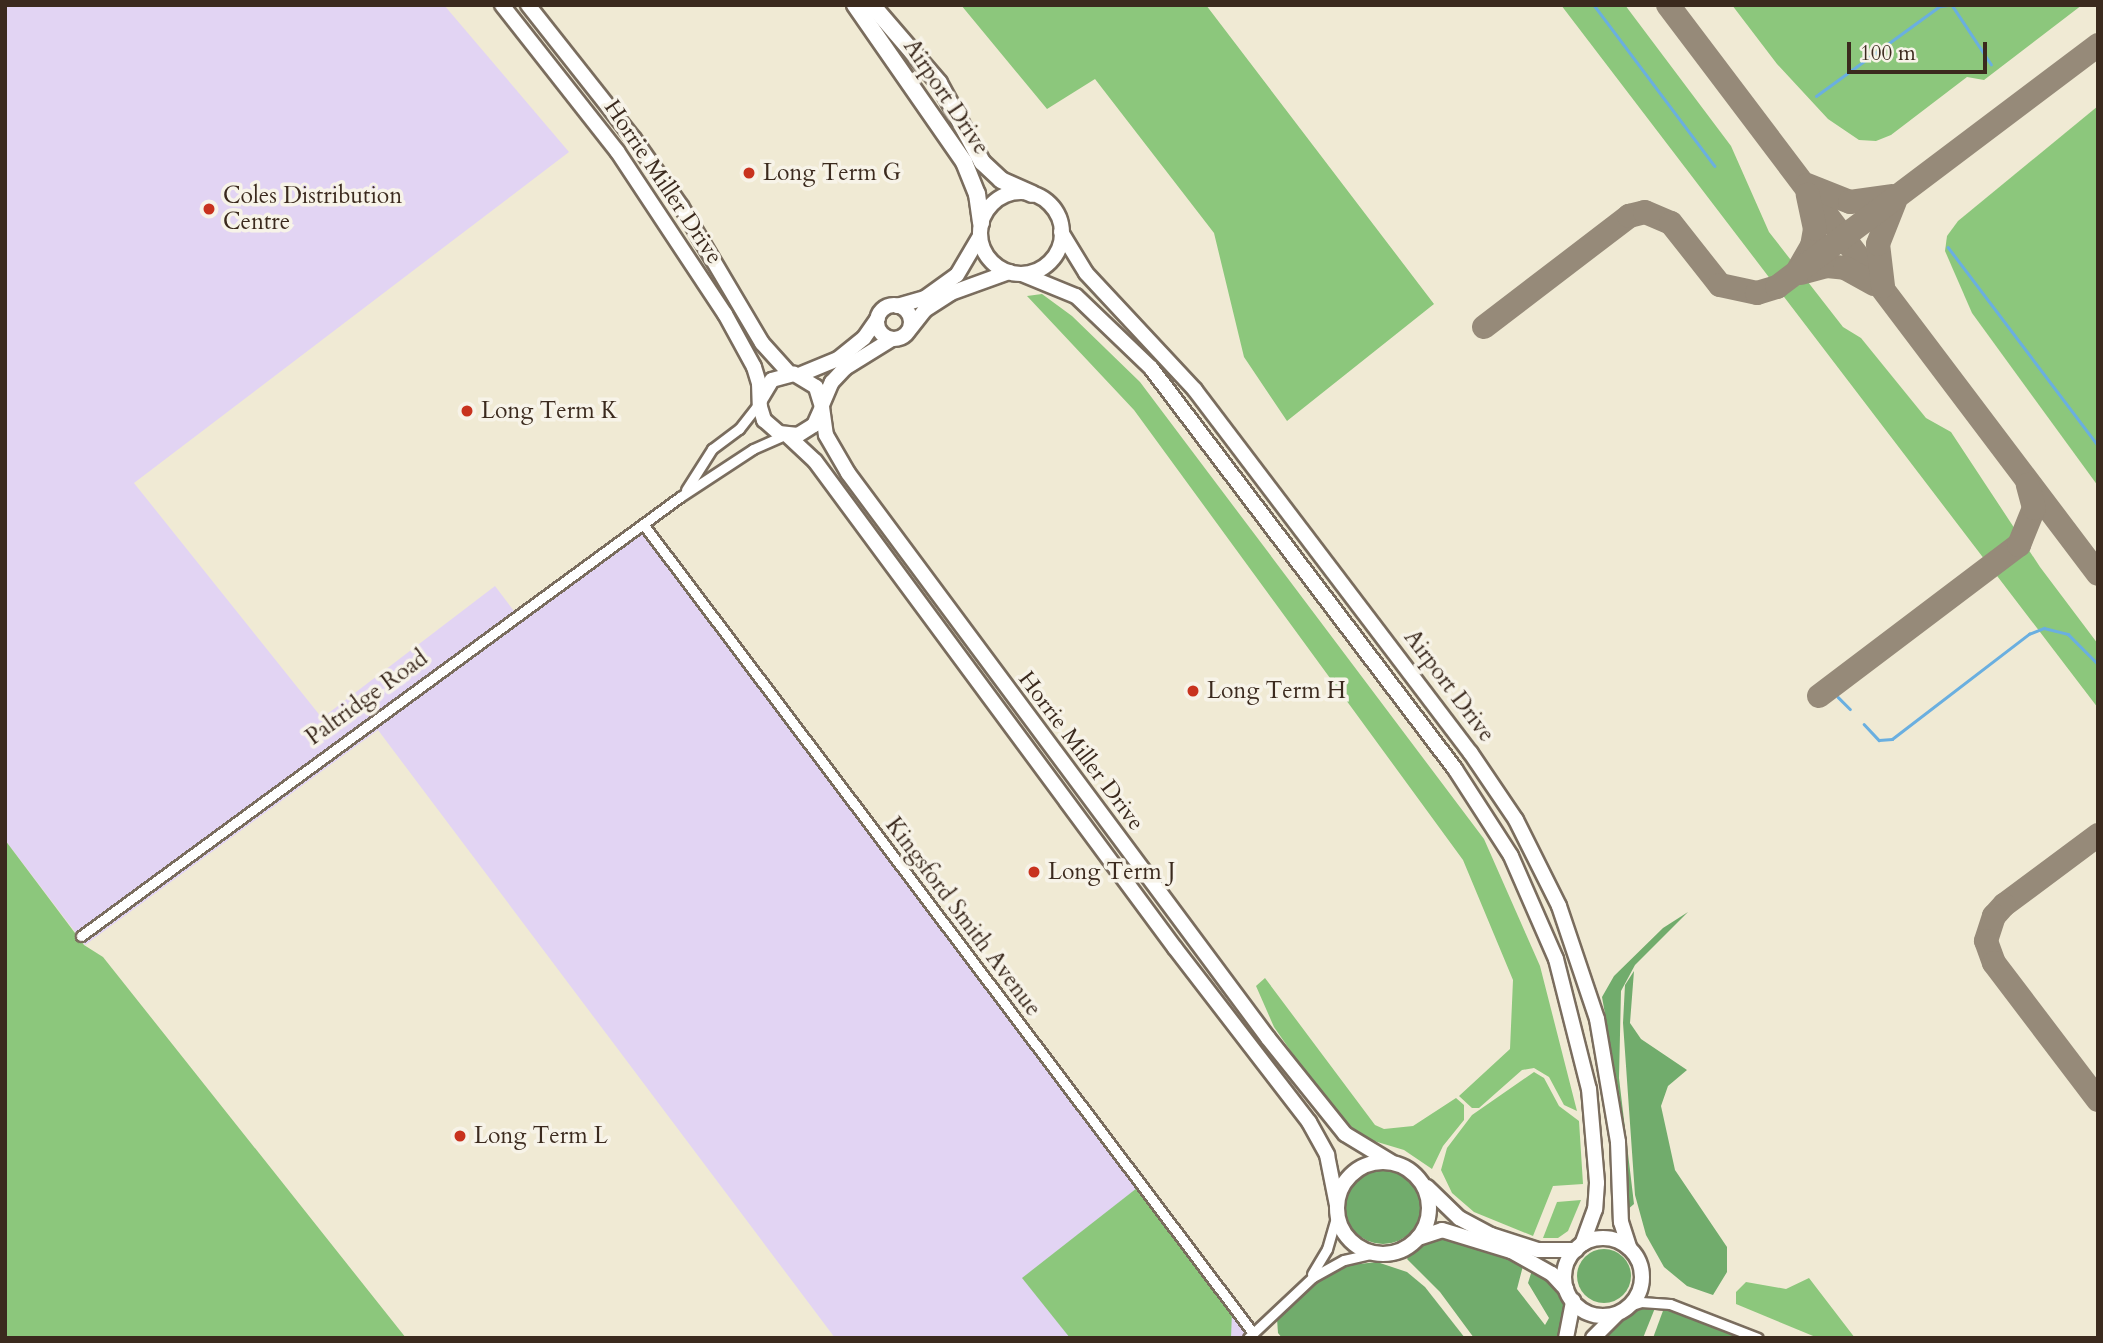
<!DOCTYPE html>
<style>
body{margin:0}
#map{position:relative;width:2103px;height:1343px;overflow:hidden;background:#f0ead4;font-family:Cardo,serif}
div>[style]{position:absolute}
.built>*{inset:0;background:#e2d4f3}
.green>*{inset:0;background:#8cc77c}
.forest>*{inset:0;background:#71ac6c}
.round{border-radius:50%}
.stream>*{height:2.5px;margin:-1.25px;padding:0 1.25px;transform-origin:1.25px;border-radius:1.25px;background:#6aafe0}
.taxiway>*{height:24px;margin:-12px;padding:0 12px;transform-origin:12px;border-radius:12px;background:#968a79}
.roads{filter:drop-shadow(2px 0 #7a6d5e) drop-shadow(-2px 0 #7a6d5e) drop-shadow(0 2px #7a6d5e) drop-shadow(0 -2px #7a6d5e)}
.minor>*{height:9px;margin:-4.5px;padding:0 4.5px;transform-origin:4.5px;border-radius:4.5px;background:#fff}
.primary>*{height:14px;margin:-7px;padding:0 7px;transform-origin:7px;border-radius:7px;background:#fff}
.primary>.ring{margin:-7px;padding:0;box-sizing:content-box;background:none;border:14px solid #fff;border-radius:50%}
.motorway>*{height:16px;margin:-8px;padding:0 8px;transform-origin:8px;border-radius:8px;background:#fff}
.dots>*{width:19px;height:19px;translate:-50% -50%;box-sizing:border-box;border:4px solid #f7f3e8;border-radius:50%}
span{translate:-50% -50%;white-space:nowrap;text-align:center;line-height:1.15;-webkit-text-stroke:7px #f7f3e8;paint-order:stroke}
.street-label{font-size:23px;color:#3b2a1e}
.poi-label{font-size:23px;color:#3b2a1e}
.left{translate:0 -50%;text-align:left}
.frame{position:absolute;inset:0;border:7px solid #3b2a1e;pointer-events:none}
.scale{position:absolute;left:1847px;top:42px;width:140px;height:32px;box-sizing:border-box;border:4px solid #3b2a1e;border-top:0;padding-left:9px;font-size:21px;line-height:24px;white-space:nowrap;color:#3b2a1e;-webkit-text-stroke:5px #f7f3e8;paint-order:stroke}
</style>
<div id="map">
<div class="built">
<i style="clip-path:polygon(5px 5px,444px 5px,569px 152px,134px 483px,322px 718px,495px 586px,517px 615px,643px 524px,1253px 1333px,1247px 1338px,835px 1338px,378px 730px,85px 945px,5px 840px)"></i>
</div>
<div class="green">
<i style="clip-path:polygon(961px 5px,1206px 5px,1434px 304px,1287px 421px,1244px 357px,1214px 233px,1095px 79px,1047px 109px)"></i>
<i style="clip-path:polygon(1561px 5px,1625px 5px,1731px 146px,1769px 232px,1843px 327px,1861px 338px,1926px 418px,1951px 432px,2040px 567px,2098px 644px,2098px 708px)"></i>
<i style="clip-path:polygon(1732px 5px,2082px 5px,1984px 80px,1967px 77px,1891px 135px,1876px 141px,1859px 140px,1828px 119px,1777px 64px)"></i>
<i style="clip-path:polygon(2098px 106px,2098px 486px,1972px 313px,1945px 251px,1947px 236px,1958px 221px)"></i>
<i style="clip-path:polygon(1042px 294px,1072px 316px,1140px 382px,1484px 839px,1540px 966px,1577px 1111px,1564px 1105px,1549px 1077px,1534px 1068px,1522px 1070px,1479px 1108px,1472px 1108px,1459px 1096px,1510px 1049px,1513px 980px,1463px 860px,1134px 410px,1027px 296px)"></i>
<i style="clip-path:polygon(5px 840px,84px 945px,103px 957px,406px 1338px,5px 1338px)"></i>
<i style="clip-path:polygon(1265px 978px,1375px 1125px,1384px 1129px,1413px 1126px,1456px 1098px,1464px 1105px,1464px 1120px,1443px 1146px,1432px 1169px,1404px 1150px,1364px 1138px,1329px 1106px,1274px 1027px,1256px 986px)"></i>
<i style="clip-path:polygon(1534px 1072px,1544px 1078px,1559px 1106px,1579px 1121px,1583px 1184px,1553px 1186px,1533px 1236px,1474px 1212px,1452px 1193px,1441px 1170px,1447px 1148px,1472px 1115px)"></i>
<i style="clip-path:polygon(1137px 1188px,1232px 1311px,1231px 1338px,1070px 1338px,1022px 1278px)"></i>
<i style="clip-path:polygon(1581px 1200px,1568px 1231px,1558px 1238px,1543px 1238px,1557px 1202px)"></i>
<i style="clip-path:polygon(1809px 1278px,1855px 1338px,1818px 1338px,1736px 1304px,1736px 1292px,1746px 1282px,1786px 1289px)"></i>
</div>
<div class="forest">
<i style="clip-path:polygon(1688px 912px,1635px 965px,1621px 991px,1619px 1078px,1634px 1204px,1627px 1210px,1620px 1099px,1602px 997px,1614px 976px,1663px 928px)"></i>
<i style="clip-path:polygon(1634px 971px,1630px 1023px,1641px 1039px,1687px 1070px,1668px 1086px,1661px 1106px,1675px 1170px,1727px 1247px,1727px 1272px,1713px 1295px,1687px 1286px,1664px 1267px,1646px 1235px,1635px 1195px,1623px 1023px,1625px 985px)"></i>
<i class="round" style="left:1344px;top:1166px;width:78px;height:78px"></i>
<i style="clip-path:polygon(1445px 1236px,1524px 1262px,1517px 1289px,1545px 1325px,1549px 1318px,1528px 1283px,1533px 1267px,1545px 1276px,1565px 1300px,1559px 1338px,1474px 1338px,1440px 1292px,1407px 1259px,1414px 1247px)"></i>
<i class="round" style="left:1577px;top:1249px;width:54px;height:54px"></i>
<i style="clip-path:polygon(1377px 1262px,1407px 1272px,1425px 1287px,1465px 1338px,1282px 1338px,1278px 1333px,1277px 1319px,1318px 1279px,1341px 1266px)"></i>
<i style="clip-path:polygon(1641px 1308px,1655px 1308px,1643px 1338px,1601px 1338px,1622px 1315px)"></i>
<i style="clip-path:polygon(1664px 1308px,1683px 1313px,1748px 1338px,1653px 1338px)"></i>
</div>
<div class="stream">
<i style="left:1594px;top:5px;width:201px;rotate:53.1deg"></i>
<i style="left:1952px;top:5px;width:71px;rotate:56.5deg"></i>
<i style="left:1816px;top:96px;width:153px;rotate:-36deg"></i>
<i style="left:1940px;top:6px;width:8px;rotate:-7deg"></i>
<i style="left:1948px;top:247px;width:248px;rotate:52.9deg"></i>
<i style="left:1838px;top:697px;width:17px;rotate:45deg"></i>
<i style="left:1864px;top:724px;width:22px;rotate:47deg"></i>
<i style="left:1879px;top:740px;width:13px;rotate:-4deg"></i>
<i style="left:1892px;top:739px;width:173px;rotate:-37.5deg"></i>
<i style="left:2029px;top:634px;width:16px;rotate:-22deg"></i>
<i style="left:2044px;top:628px;width:25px;rotate:14deg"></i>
<i style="left:2068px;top:634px;width:42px;rotate:45deg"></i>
</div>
<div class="taxiway">
<i style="left:1668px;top:5px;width:713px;rotate:52.92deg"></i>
<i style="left:1807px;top:185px;width:46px;rotate:21.6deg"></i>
<i style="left:1850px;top:202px;width:42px;rotate:-8.1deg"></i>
<i style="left:1798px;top:270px;width:28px;rotate:-60deg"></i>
<i style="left:1812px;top:246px;width:17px;rotate:-80deg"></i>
<i style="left:1815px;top:229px;width:35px;rotate:-102deg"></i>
<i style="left:1801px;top:273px;width:27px;rotate:-15deg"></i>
<i style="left:1827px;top:266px;width:18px;rotate:6deg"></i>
<i style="left:1845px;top:268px;width:33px;rotate:29deg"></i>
<i style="left:1883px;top:286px;width:42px;rotate:-96.8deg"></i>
<i style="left:1878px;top:244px;width:46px;rotate:-68.4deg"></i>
<i style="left:1484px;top:327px;width:183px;rotate:-37.4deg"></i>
<i style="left:1629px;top:216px;width:16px;rotate:-14deg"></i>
<i style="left:1645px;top:212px;width:28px;rotate:23deg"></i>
<i style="left:1671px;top:223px;width:79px;rotate:51.7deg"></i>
<i style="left:1720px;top:285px;width:38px;rotate:12deg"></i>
<i style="left:1757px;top:293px;width:21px;rotate:-17deg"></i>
<i style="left:1777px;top:287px;width:402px;rotate:-37deg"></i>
<i style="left:1819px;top:696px;width:251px;rotate:-37.1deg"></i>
<i style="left:2019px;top:545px;width:40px;rotate:-68deg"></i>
<i style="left:2034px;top:508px;width:24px;rotate:-105deg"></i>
<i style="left:2098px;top:835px;width:117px;rotate:143.3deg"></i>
<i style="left:2004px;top:905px;width:15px;rotate:132deg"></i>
<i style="left:1994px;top:916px;width:26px;rotate:108deg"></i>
<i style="left:1986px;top:941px;width:23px;rotate:70deg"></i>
<i style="left:1994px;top:963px;width:172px;rotate:52.8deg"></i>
</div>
<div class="roads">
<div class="minor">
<i style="left:686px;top:490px;width:49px;rotate:-57.6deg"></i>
<i style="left:712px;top:449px;width:34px;rotate:-37deg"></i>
<i style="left:739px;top:429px;width:33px;rotate:-52deg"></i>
<i style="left:643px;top:524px;width:1013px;rotate:52.98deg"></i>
<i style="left:81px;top:936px;width:743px;rotate:-36.24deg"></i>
<i style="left:680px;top:497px;width:87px;rotate:-33.3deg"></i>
<i style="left:753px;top:449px;width:35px;rotate:-24deg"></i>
<i style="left:1312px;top:1274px;width:29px;rotate:-59deg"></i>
<i style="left:1327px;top:1249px;width:36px;rotate:-74deg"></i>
<i style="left:1629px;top:1306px;width:13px;rotate:-18deg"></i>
<i style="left:1641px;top:1302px;width:29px;rotate:4deg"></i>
<i style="left:1670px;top:1304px;width:94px;rotate:21.1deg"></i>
<i style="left:1248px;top:1338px;width:89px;rotate:-43.2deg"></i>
<i style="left:1313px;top:1277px;width:35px;rotate:-29deg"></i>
<i style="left:1344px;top:1260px;width:31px;rotate:-13deg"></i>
</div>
<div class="primary">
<i style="left:502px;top:5px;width:186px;rotate:51.8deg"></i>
<i style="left:617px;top:151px;width:196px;rotate:56.5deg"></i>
<i style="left:725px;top:314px;width:60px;rotate:61.3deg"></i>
<i style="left:754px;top:367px;width:17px;rotate:73deg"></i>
<i style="left:759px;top:383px;width:24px;rotate:88deg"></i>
<i style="left:760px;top:407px;width:14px;rotate:73deg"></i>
<i style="left:764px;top:420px;width:20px;rotate:41deg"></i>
<i style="left:779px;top:433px;width:19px;rotate:6deg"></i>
<i style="left:798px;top:435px;width:19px;rotate:-32deg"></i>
<i style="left:814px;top:425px;width:20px;rotate:-66deg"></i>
<i style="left:822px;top:407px;width:21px;rotate:-107deg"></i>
<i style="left:816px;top:387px;width:26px;rotate:-149deg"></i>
<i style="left:794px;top:374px;width:23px;rotate:165deg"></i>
<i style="left:772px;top:380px;width:23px;rotate:121deg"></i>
<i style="left:528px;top:5px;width:171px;rotate:51.7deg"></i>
<i style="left:634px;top:139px;width:82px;rotate:55deg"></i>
<i style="left:681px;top:206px;width:159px;rotate:59.4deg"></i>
<i style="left:762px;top:343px;width:42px;rotate:47.9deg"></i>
<i class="ring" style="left:980px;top:192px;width:68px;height:68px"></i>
<i style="left:1061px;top:232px;width:48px;rotate:58.6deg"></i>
<i style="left:1086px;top:273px;width:160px;rotate:47deg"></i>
<i style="left:1195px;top:390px;width:455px;rotate:52.8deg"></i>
<i style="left:1470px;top:752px;width:82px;rotate:55.9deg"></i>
<i style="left:1516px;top:820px;width:96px;rotate:63.4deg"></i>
<i style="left:1559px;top:906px;width:119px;rotate:71.4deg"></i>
<i style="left:1597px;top:1019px;width:125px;rotate:80.3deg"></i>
<i style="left:1618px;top:1142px;width:80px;rotate:87.9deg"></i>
<i style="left:1621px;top:1222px;width:28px;rotate:72deg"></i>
<i style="left:1022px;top:274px;width:58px;rotate:22.2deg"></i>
<i style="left:1076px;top:296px;width:104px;rotate:43.8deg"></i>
<i style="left:1151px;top:368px;width:503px;rotate:52.83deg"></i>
<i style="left:1455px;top:769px;width:103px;rotate:57.2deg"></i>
<i style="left:1511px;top:856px;width:112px;rotate:66.4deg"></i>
<i style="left:1556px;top:959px;width:134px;rotate:75.8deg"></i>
<i style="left:1589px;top:1089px;width:94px;rotate:85.1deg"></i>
<i style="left:1597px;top:1183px;width:26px;rotate:94deg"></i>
<i style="left:1595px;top:1209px;width:37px;rotate:110deg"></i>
<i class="ring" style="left:877px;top:305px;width:20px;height:20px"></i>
<i style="left:897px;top:306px;width:29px;rotate:-16deg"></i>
<i style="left:925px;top:298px;width:39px;rotate:-36deg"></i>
<i style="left:957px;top:275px;width:45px;rotate:-59.5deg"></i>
<i style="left:910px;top:329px;width:24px;rotate:-52deg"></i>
<i style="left:925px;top:310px;width:31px;rotate:-33deg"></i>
<i style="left:951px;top:293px;width:62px;rotate:-19.9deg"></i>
<i style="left:799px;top:375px;width:42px;rotate:-22.3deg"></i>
<i style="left:838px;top:359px;width:33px;rotate:-39deg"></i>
<i style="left:864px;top:338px;width:24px;rotate:-55deg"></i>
<i style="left:822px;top:405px;width:25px;rotate:-67deg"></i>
<i style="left:832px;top:382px;width:19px;rotate:-47deg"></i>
<i style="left:845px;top:368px;width:55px;rotate:-31.7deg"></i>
<i style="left:822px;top:407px;width:28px;rotate:82deg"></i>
<i style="left:826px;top:435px;width:44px;rotate:59.9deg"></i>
<i style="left:848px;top:473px;width:704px;rotate:53.37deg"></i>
<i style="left:1268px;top:1038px;width:123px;rotate:51.3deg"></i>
<i style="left:1345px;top:1134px;width:54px;rotate:31.3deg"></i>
<i style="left:787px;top:435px;width:38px;rotate:43deg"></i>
<i style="left:815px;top:461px;width:606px;rotate:53.53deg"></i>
<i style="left:1175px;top:948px;width:220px;rotate:52.4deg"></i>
<i style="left:1309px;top:1122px;width:38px;rotate:61deg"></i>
<i style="left:1327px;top:1155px;width:51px;rotate:78.7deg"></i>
<i class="ring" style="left:1337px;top:1162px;width:78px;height:78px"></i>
<i style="left:1427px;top:1187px;width:45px;rotate:44.1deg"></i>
<i style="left:1459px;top:1218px;width:36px;rotate:28deg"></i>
<i style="left:1491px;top:1235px;width:49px;rotate:17.7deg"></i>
<i style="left:1538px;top:1250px;width:38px"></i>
<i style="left:1418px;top:1238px;width:25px;rotate:-18deg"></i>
<i style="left:1442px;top:1230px;width:72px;rotate:16.9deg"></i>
<i style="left:1511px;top:1251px;width:47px;rotate:29.3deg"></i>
<i style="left:1552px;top:1274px;width:21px;rotate:47deg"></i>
<i class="ring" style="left:1564px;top:1238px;width:64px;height:64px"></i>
<i style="left:1566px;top:1338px;width:38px;rotate:-79deg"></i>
<i style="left:1593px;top:1338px;width:34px;rotate:-45deg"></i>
</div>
<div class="motorway">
<i style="left:855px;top:5px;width:191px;rotate:55.2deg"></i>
<i style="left:964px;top:162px;width:35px;rotate:68deg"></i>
<i style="left:977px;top:194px;width:29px;rotate:82deg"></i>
<i style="left:872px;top:5px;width:103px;rotate:49.3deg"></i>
<i style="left:939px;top:83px;width:90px;rotate:61.4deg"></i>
<i style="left:982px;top:162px;width:26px;rotate:43deg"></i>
<i style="left:1001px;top:180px;width:34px;rotate:24deg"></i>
</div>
</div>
<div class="dots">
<i style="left:749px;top:173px;background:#c8321e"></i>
<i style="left:209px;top:209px;background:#c8321e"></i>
<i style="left:467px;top:411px;background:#c8321e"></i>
<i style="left:1193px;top:691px;background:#c8321e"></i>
<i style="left:1034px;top:872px;background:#c8321e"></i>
<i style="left:460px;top:1136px;background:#c8321e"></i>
</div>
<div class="street-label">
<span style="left:946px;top:97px;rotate:56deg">Airport Drive</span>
<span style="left:663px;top:182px;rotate:56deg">Horrie Miller Drive</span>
<span style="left:1449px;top:686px;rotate:53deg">Airport Drive</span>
<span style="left:367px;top:698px;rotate:-36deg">Paltridge Road</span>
<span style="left:1081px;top:751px;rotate:53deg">Horrie Miller Drive</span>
<span style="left:963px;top:917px;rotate:53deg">Kingsford Smith Avenue</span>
</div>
<div class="poi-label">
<span class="left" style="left:763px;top:173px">Long Term G</span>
<span class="left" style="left:223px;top:209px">Coles Distribution<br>Centre</span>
<span class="left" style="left:481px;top:411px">Long Term K</span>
<span class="left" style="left:1207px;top:691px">Long Term H</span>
<span class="left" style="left:1048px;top:872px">Long Term J</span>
<span class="left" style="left:474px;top:1136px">Long Term L</span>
</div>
<div class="frame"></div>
<div class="scale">100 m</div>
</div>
